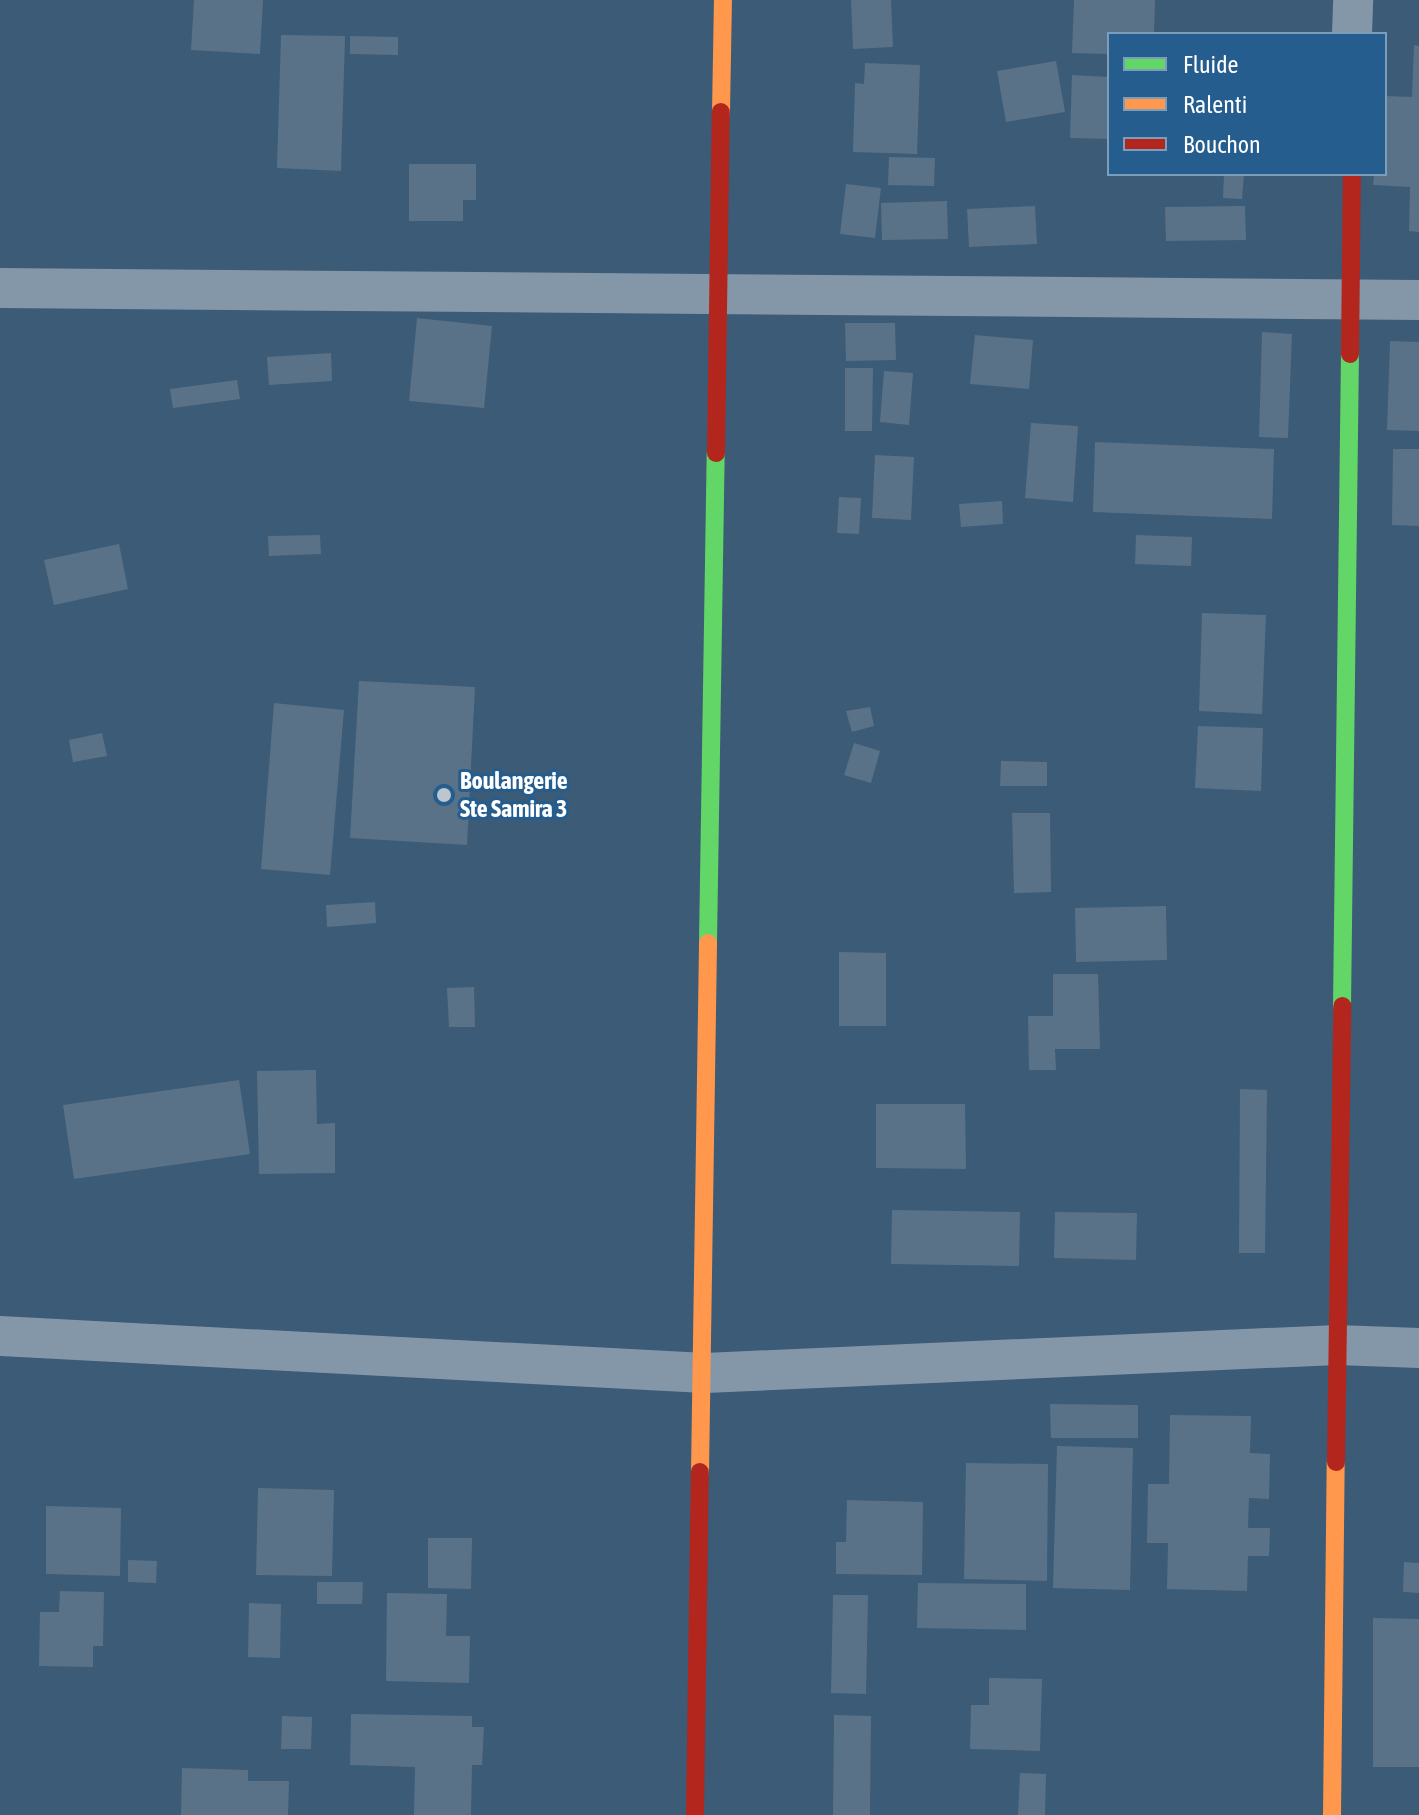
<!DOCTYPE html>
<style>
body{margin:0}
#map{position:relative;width:1419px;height:1815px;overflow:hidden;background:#3c5b76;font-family:"Asap Condensed",sans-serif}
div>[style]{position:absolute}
.building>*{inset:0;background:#597288}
.street>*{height:40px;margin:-20px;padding:0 20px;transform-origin:20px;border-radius:20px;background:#8397a9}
.fast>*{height:18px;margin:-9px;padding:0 9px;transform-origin:9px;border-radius:9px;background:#63d668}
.slow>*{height:18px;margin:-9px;padding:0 9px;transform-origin:9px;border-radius:9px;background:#ff974d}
.jam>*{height:18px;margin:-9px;padding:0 9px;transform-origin:9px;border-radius:9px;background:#b3261e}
.dots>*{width:22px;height:22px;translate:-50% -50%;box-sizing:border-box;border:4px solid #245d8e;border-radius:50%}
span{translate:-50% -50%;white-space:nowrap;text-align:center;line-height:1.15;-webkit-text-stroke:6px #245d8e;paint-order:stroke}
.poi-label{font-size:24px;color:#fff;font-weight:700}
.left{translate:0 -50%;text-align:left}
.legend{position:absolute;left:1107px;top:32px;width:280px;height:144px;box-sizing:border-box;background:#245d8e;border:2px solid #7c9ebb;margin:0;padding:10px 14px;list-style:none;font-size:24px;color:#fff}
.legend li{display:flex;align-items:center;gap:16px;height:40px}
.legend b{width:40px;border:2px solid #7c9ebb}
</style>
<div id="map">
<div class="building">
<i style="clip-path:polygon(194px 0,263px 0,260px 54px,191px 50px)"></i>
<i style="clip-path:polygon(851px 0,891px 0,893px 47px,853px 49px)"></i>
<i style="clip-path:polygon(1074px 0,1155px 0,1154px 34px,1109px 34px,1109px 54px,1072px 53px)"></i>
<i style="clip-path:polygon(281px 35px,345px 36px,341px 171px,277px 168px)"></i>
<i style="clip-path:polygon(350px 36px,398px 37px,398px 55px,350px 54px)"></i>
<i style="clip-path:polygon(1414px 45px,1419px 46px,1419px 232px,1409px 231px,1410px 187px,1373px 185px,1374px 174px,1385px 174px,1385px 96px,1412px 97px)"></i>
<i style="clip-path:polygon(1056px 61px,1065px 112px,1006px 122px,997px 71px)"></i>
<i style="clip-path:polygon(865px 63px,920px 65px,917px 154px,853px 152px,855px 83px,864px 84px)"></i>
<i style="clip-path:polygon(1072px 75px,1109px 77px,1109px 139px,1070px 138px)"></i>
<i style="clip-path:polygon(889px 157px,935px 158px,934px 186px,888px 185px)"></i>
<i style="clip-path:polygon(409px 164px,476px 164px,476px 200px,463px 200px,463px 221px,409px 221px)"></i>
<i style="clip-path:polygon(1224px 174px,1244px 174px,1242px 199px,1223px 198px)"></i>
<i style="clip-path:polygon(846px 184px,881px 188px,875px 238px,840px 234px)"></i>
<i style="clip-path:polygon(947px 201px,948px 239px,882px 240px,881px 203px)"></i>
<i style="clip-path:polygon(1035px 206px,1037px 244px,969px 247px,967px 209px)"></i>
<i style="clip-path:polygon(1245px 206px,1246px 240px,1166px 241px,1165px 207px)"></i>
<i style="clip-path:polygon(417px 318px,492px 326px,484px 408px,409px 401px)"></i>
<i style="clip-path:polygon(845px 323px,895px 323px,896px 360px,846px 361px)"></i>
<i style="clip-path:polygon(1262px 332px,1292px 334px,1288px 438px,1259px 437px)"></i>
<i style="clip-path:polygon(975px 335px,1033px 340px,1029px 389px,970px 384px)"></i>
<i style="clip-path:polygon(1390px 341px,1419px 342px,1419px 431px,1387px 430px)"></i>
<i style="clip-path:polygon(331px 353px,332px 381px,269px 385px,267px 357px)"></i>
<i style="clip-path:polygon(845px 368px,873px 368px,872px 431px,845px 431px)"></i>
<i style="clip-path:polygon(884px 371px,913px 373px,909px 425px,880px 422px)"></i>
<i style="clip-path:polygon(237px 380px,240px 399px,173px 408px,170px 389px)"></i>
<i style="clip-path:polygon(1031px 423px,1078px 426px,1073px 502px,1025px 498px)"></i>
<i style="clip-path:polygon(1095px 442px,1274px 449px,1272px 519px,1093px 512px)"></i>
<i style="clip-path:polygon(1393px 449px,1419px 449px,1419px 526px,1392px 525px)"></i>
<i style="clip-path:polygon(875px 455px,914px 457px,911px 520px,872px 518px)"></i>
<i style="clip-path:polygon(839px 497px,861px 498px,859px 534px,837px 533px)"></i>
<i style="clip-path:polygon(1002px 501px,1003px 524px,961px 527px,959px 504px)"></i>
<i style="clip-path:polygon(320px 535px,321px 554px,269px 556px,268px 536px)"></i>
<i style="clip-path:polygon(1136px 535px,1192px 537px,1191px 566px,1135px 564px)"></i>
<i style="clip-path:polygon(119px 544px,128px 589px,54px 605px,44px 560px)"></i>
<i style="clip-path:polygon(1202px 613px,1266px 615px,1262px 714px,1199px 711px)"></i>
<i style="clip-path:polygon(359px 681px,475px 687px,467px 845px,350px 838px)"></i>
<i style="clip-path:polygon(274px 703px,344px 710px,330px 875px,261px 869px)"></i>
<i style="clip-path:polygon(870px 707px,874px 726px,852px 732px,846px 711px)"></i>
<i style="clip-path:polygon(1198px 726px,1263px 728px,1261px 791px,1195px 788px)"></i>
<i style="clip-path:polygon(102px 733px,107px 756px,73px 762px,69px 740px)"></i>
<i style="clip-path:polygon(854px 743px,880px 751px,871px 783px,844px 775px)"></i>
<i style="clip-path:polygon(1001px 761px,1047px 762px,1047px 786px,1000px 786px)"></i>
<i style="clip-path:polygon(1012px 813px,1050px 813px,1051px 892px,1014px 893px)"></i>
<i style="clip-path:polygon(375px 902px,376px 923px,327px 927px,326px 905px)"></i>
<i style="clip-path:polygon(1166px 906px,1167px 960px,1076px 962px,1075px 908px)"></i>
<i style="clip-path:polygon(839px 952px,886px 953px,886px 1026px,839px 1026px)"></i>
<i style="clip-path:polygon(1053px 974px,1098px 974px,1100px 1049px,1055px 1049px,1056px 1070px,1029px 1070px,1028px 1016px,1053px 1016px)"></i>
<i style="clip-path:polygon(474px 987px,475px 1027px,449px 1027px,447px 988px)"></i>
<i style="clip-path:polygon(316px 1070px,317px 1124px,335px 1123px,335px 1173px,259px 1174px,257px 1071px)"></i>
<i style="clip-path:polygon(239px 1080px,250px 1154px,74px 1179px,63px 1105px)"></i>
<i style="clip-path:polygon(1240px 1089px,1267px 1090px,1265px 1253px,1239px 1253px)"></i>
<i style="clip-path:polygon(876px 1104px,965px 1104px,966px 1169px,876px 1168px)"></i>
<i style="clip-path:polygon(892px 1210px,1020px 1212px,1019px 1266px,891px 1264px)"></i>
<i style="clip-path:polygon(1055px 1212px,1137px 1213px,1136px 1260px,1054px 1258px)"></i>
<i style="clip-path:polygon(1050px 1404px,1138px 1405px,1138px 1438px,1051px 1438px)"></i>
<i style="clip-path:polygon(1170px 1415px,1251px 1416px,1250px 1453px,1270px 1454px,1269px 1499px,1249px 1498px,1248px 1528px,1270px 1528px,1269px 1556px,1248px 1556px,1247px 1591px,1167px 1589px,1168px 1543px,1147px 1543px,1148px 1484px,1169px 1484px)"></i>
<i style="clip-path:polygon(1057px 1446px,1133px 1448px,1130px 1590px,1053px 1588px)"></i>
<i style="clip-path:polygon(966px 1463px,1048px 1464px,1047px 1581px,964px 1579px)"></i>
<i style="clip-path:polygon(258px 1488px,334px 1490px,332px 1576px,256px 1575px)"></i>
<i style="clip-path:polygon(847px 1500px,923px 1502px,922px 1575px,836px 1574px,836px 1542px,846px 1542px)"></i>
<i style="clip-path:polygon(46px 1506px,121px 1508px,120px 1576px,46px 1574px)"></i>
<i style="clip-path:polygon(428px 1538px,472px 1538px,471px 1589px,428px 1588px)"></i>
<i style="clip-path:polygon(128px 1560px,157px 1561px,156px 1583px,128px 1582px)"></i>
<i style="clip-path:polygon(1404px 1562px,1419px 1563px,1419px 1593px,1403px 1592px)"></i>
<i style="clip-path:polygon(317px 1582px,363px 1582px,362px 1604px,317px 1604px)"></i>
<i style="clip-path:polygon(918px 1583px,1026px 1584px,1026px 1630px,917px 1628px)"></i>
<i style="clip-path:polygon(60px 1591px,104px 1592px,103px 1646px,93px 1646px,93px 1667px,39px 1666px,40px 1612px,59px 1612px)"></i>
<i style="clip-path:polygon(387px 1593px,447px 1594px,446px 1636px,470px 1636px,469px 1683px,386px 1681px)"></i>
<i style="clip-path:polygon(833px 1595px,868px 1595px,866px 1694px,831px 1693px)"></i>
<i style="clip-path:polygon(249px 1603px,281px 1604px,280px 1658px,248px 1657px)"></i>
<i style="clip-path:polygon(1373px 1618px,1419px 1619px,1419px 1767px,1373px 1767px)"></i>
<i style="clip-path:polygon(989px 1678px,1042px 1679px,1040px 1751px,970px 1749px,971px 1705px,989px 1705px)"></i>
<i style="clip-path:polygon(351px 1714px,472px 1716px,472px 1727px,484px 1727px,482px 1765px,472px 1765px,471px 1815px,414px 1815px,415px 1767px,350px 1765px)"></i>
<i style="clip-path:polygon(834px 1715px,871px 1716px,870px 1815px,833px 1815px)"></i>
<i style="clip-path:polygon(282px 1716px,312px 1717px,311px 1749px,281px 1749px)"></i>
<i style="clip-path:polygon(182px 1768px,248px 1770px,248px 1781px,289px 1781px,288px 1815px,181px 1815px)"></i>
<i style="clip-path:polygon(1020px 1773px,1046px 1774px,1045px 1815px,1018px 1815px)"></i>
</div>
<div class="street">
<i style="left:1352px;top:34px;width:34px;rotate:-88deg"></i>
<i style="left:0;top:288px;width:1419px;rotate:0.48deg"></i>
<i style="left:0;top:1336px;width:706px;rotate:3deg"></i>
<i style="left:705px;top:1373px;width:633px;rotate:-2.54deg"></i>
<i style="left:1337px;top:1345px;width:82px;rotate:2.1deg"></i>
</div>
<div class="fast">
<i style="left:708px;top:943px;width:490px;rotate:-89.1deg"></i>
<i style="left:1342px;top:1006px;width:652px;rotate:-89.3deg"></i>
</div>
<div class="slow">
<i style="left:721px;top:112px;width:112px;rotate:-89deg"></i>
<i style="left:700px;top:1472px;width:529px;rotate:-89.13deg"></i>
<i style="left:1332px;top:1815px;width:353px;rotate:-89.4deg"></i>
</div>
<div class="jam">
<i style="left:1350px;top:354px;width:180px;rotate:-89.4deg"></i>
<i style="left:716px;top:453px;width:341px;rotate:-89.2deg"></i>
<i style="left:1336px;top:1462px;width:456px;rotate:-89.2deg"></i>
<i style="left:695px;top:1815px;width:343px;rotate:-89.2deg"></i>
</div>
<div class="dots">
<i style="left:444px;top:795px;background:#bbc6cf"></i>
</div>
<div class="poi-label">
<span class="left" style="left:460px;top:795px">Boulangerie<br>Ste Samira 3</span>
</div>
<ul class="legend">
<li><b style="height:10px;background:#63d668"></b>Fluide</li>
<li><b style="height:10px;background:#ff974d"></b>Ralenti</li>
<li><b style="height:10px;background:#b3261e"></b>Bouchon</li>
</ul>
</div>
